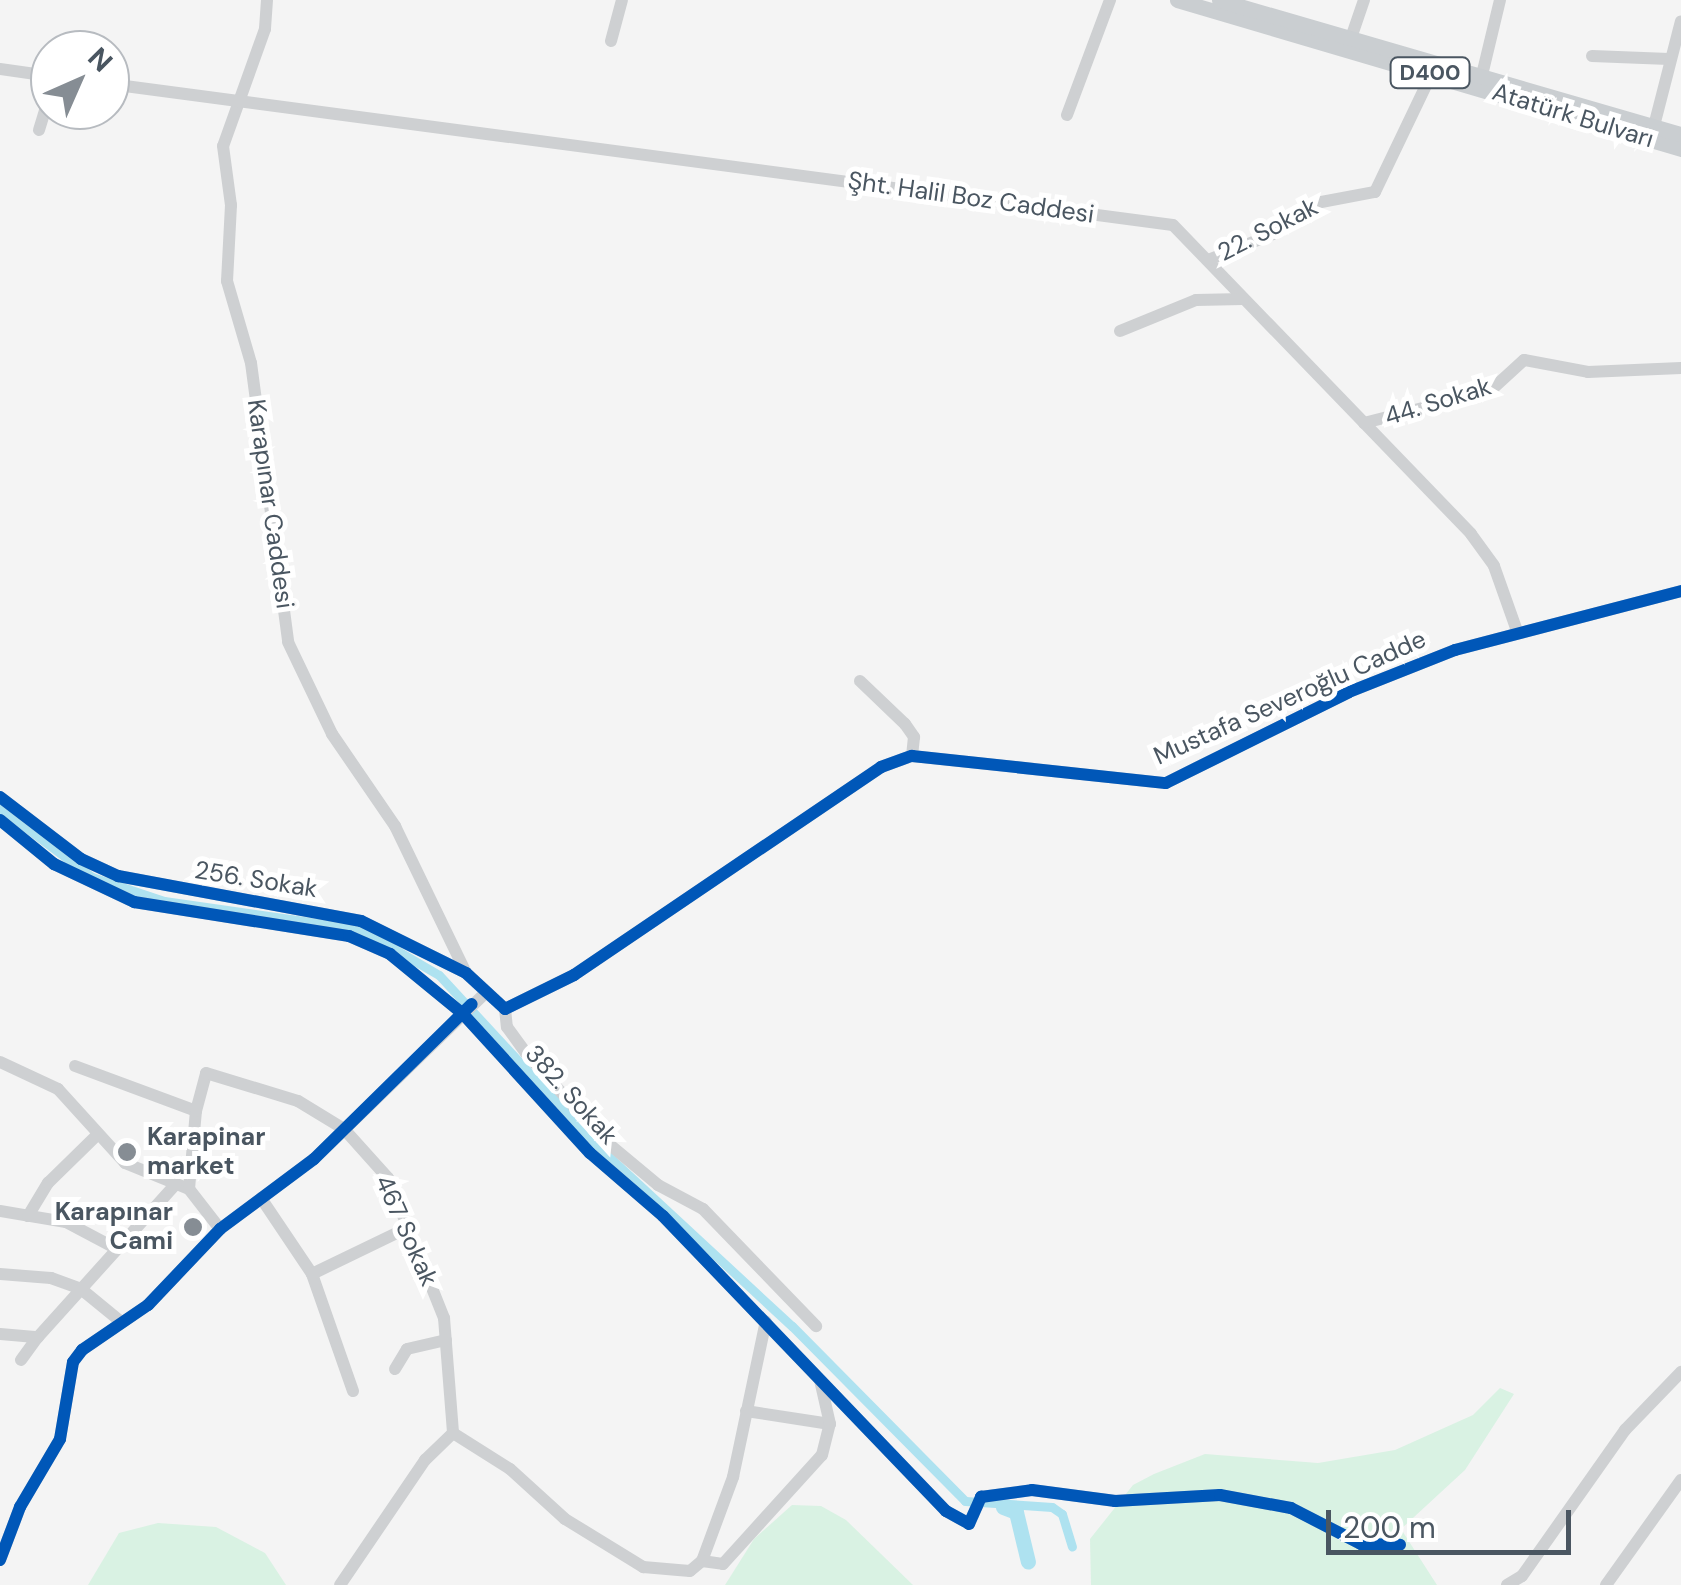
<!DOCTYPE html>
<meta charset="utf-8">
<style>
body{margin:0}
#map{position:relative;width:1681px;height:1585px;overflow:hidden;background:#f4f4f4;font-family:"DM Sans",sans-serif}
div>[style]{position:absolute}
.green>*{inset:0;background:#d9f2e3}
.canal>*{height:9px;margin:-4.5px;padding:0 4.5px;transform-origin:4.5px;border-radius:4.5px;background:#aee2f0}
.river>*{height:15px;margin:-7.5px;padding:0 7.5px;transform-origin:7.5px;border-radius:7.5px;background:#aee2f0}
.minor>*{height:12px;margin:-6px;padding:0 6px;transform-origin:6px;border-radius:6px;background:#ced0d2}
.major>*{height:15px;margin:-7.5px;padding:0 7.5px;transform-origin:7.5px;border-radius:7.5px;background:#caced1}
.cycleway>*{height:12px;margin:-6px;padding:0 6px;transform-origin:6px;border-radius:6px;background:#0057b8}
.dots>*{width:28px;height:28px;translate:-50% -50%;box-sizing:border-box;border:5px solid #fff;border-radius:50%}
span{translate:-50% -50%;white-space:nowrap;text-align:center;line-height:1.15;-webkit-text-stroke:10px #fff;paint-order:stroke}
.shield-label span{padding:2px 8px;background:#fff;border:2px solid;border-radius:8px;-webkit-text-stroke-width:0}
.shield-label{font-size:22px;color:#4a5661;font-weight:700}
.street-label{font-size:25px;color:#4a5661}
.poi-label{font-size:25px;color:#4a5661;font-weight:700}
.left{translate:0 -50%;text-align:left}
.right{translate:-100% -50%;text-align:right}
.north{position:absolute;left:30px;top:30px;width:100px;height:100px;box-sizing:border-box;background:#fff;border:2px solid #b7bbc0;border-radius:50%;rotate:45deg;font-size:28px;font-weight:700;line-height:40px;text-align:center;color:#4a5661}
.north::after{content:'';display:block;margin:auto;width:35px;height:45px;background:#868d94;clip-path:polygon(50% 0,100% 100%,50% 72%,0 100%)}
.scale{position:absolute;left:1326px;top:1510px;width:245px;height:45px;box-sizing:border-box;border:5px solid #4a5661;border-top:0;padding-left:12px;font-size:30px;line-height:35px;white-space:nowrap;color:#4a5661;-webkit-text-stroke:8px #fff;paint-order:stroke}
</style>
<div id="map">
<div class="green">
<i style="clip-path:polygon(1500px 1388px,1514px 1394px,1465px 1470px,1401px 1529px,1437px 1585px,1091px 1585px,1090px 1539px,1133px 1485px,1154px 1474px,1205px 1454px,1318px 1463px,1395px 1450px,1473px 1415px)"></i>
<i style="clip-path:polygon(792px 1505px,821px 1506px,846px 1520px,913px 1585px,725px 1585px,754px 1539px)"></i>
<i style="clip-path:polygon(158px 1523px,216px 1527px,265px 1553px,286px 1585px,88px 1585px,119px 1533px)"></i>
</div>
<div class="canal">
<i style="left:0;top:808px;width:115px;rotate:36.9deg"></i>
<i style="left:92px;top:877px;width:76px;rotate:18.4deg"></i>
<i style="left:164px;top:901px;width:198px;rotate:8.1deg"></i>
<i style="left:360px;top:929px;width:91px;rotate:30.2deg"></i>
<i style="left:439px;top:975px;width:227px;rotate:47.3deg"></i>
<i style="left:593px;top:1142px;width:271px;rotate:42.8deg"></i>
<i style="left:792px;top:1326px;width:246px;rotate:45.3deg"></i>
<i style="left:965px;top:1501px;width:87px;rotate:3.9deg"></i>
<i style="left:1052px;top:1507px;width:12px;rotate:35deg"></i>
<i style="left:1062px;top:1514px;width:34px;rotate:73deg"></i>
</div>
<div class="river">
<i style="left:1003px;top:1507px;width:14px;rotate:21deg"></i>
<i style="left:1016px;top:1512px;width:51px;rotate:76.5deg"></i>
</div>
<div class="minor">
<i style="left:267px;top:0;width:29px;rotate:94deg"></i>
<i style="left:265px;top:29px;width:124px;rotate:109.7deg"></i>
<i style="left:223px;top:146px;width:60px;rotate:82.3deg"></i>
<i style="left:231px;top:205px;width:76px;rotate:93deg"></i>
<i style="left:227px;top:281px;width:85px;rotate:73.7deg"></i>
<i style="left:251px;top:363px;width:281px;rotate:82.4deg"></i>
<i style="left:288px;top:642px;width:102px;rotate:64.4deg"></i>
<i style="left:332px;top:734px;width:112px;rotate:55.6deg"></i>
<i style="left:395px;top:826px;width:163px;rotate:64.2deg"></i>
<i style="left:1351px;top:38px;width:40px;rotate:-71.1deg"></i>
<i style="left:611px;top:41px;width:42px;rotate:-75deg"></i>
<i style="left:1592px;top:56px;width:77px;rotate:2.2deg"></i>
<i style="left:0;top:69px;width:50px;rotate:8deg"></i>
<i style="left:1482px;top:75px;width:77px;rotate:-76.5deg"></i>
<i style="left:110px;top:84px;width:1072px;rotate:7.56deg"></i>
<i style="left:1173px;top:225px;width:429px;rotate:46deg"></i>
<i style="left:1471px;top:534px;width:39px;rotate:54deg"></i>
<i style="left:1494px;top:566px;width:69px;rotate:70.5deg"></i>
<i style="left:1067px;top:115px;width:123px;rotate:-69.5deg"></i>
<i style="left:1654px;top:126px;width:108px;rotate:-75.6deg"></i>
<i style="left:39px;top:130px;width:34px;rotate:-73deg"></i>
<i style="left:49px;top:97px;width:21px;rotate:-101deg"></i>
<i style="left:1208px;top:260px;width:70px;rotate:-21.8deg"></i>
<i style="left:1273px;top:234px;width:53px;rotate:-35.8deg"></i>
<i style="left:1316px;top:203px;width:60px;rotate:-10.6deg"></i>
<i style="left:1375px;top:192px;width:132px;rotate:-64.4deg"></i>
<i style="left:1120px;top:331px;width:82px;rotate:-22.2deg"></i>
<i style="left:1196px;top:300px;width:47px;rotate:-1.2deg"></i>
<i style="left:1364px;top:423px;width:130px;rotate:-14.3deg"></i>
<i style="left:1490px;top:391px;width:46px;rotate:-42.4deg"></i>
<i style="left:1524px;top:360px;width:65px;rotate:10.6deg"></i>
<i style="left:1588px;top:372px;width:93px;rotate:-2.5deg"></i>
<i style="left:860px;top:681px;width:62px;rotate:43.7deg"></i>
<i style="left:905px;top:724px;width:16px;rotate:55deg"></i>
<i style="left:914px;top:737px;width:19px;rotate:96deg"></i>
<i style="left:0;top:797px;width:102px;rotate:37.4deg"></i>
<i style="left:81px;top:859px;width:41px;rotate:24.7deg"></i>
<i style="left:118px;top:876px;width:247px;rotate:10.5deg"></i>
<i style="left:361px;top:921px;width:117px;rotate:26.3deg"></i>
<i style="left:466px;top:973px;width:53px;rotate:42.7deg"></i>
<i style="left:0;top:820px;width:70px;rotate:39.2deg"></i>
<i style="left:54px;top:864px;width:89px;rotate:25.4deg"></i>
<i style="left:134px;top:902px;width:218px;rotate:9deg"></i>
<i style="left:349px;top:936px;width:45px;rotate:23.7deg"></i>
<i style="left:390px;top:954px;width:94px;rotate:39.4deg"></i>
<i style="left:463px;top:1014px;width:188px;rotate:47.6deg"></i>
<i style="left:590px;top:1153px;width:96px;rotate:40.8deg"></i>
<i style="left:663px;top:1216px;width:409px;rotate:46.2deg"></i>
<i style="left:946px;top:1511px;width:26px;rotate:29deg"></i>
<i style="left:969px;top:1524px;width:30px;rotate:-66deg"></i>
<i style="left:981px;top:1497px;width:51px;rotate:-7.8deg"></i>
<i style="left:1032px;top:1490px;width:84px;rotate:7.5deg"></i>
<i style="left:1115px;top:1501px;width:105px;rotate:-3.3deg"></i>
<i style="left:1220px;top:1495px;width:72px;rotate:10.4deg"></i>
<i style="left:1291px;top:1508px;width:79px;rotate:27.2deg"></i>
<i style="left:1361px;top:1544px;width:39px;rotate:1deg"></i>
<i style="left:505px;top:1009px;width:77px;rotate:-26.2deg"></i>
<i style="left:574px;top:975px;width:371px;rotate:-34.1deg"></i>
<i style="left:881px;top:767px;width:33px;rotate:-20deg"></i>
<i style="left:912px;top:756px;width:255px;rotate:6.1deg"></i>
<i style="left:1166px;top:783px;width:204px;rotate:-26.4deg"></i>
<i style="left:1349px;top:692px;width:114px;rotate:-21.6deg"></i>
<i style="left:1455px;top:650px;width:234px;rotate:-14.6deg"></i>
<i style="left:505px;top:1009px;width:18px;rotate:84deg"></i>
<i style="left:507px;top:1027px;width:32px;rotate:54deg"></i>
<i style="left:526px;top:1053px;width:115px;rotate:48.2deg"></i>
<i style="left:603px;top:1139px;width:72px;rotate:39.9deg"></i>
<i style="left:658px;top:1185px;width:51px;rotate:28.1deg"></i>
<i style="left:703px;top:1209px;width:163px;rotate:46deg"></i>
<i style="left:0;top:1062px;width:64px;rotate:25deg"></i>
<i style="left:58px;top:1089px;width:100px;rotate:47.8deg"></i>
<i style="left:125px;top:1163px;width:69px;rotate:22.1deg"></i>
<i style="left:189px;top:1189px;width:51px;rotate:52.2deg"></i>
<i style="left:75px;top:1066px;width:129px;rotate:20.4deg"></i>
<i style="left:189px;top:1189px;width:78px;rotate:-84.9deg"></i>
<i style="left:196px;top:1111px;width:39px;rotate:-75deg"></i>
<i style="left:206px;top:1073px;width:96px;rotate:16.9deg"></i>
<i style="left:298px;top:1101px;width:54px;rotate:31.3deg"></i>
<i style="left:344px;top:1129px;width:66px;rotate:48.1deg"></i>
<i style="left:388px;top:1178px;width:151px;rotate:68.2deg"></i>
<i style="left:444px;top:1318px;width:115px;rotate:85.5deg"></i>
<i style="left:453px;top:1433px;width:39px;rotate:136deg"></i>
<i style="left:425px;top:1460px;width:151px;rotate:124.2deg"></i>
<i style="left:261px;top:1198px;width:92px;rotate:56.1deg"></i>
<i style="left:312px;top:1274px;width:124px;rotate:70.7deg"></i>
<i style="left:0;top:1211px;width:67px;rotate:9.5deg"></i>
<i style="left:66px;top:1222px;width:55px;rotate:28deg"></i>
<i style="left:28px;top:1216px;width:39px;rotate:-59deg"></i>
<i style="left:48px;top:1183px;width:69px;rotate:-44.4deg"></i>
<i style="left:0;top:1274px;width:51px;rotate:4.5deg"></i>
<i style="left:51px;top:1278px;width:32px;rotate:20deg"></i>
<i style="left:81px;top:1289px;width:50px;rotate:39.4deg"></i>
<i style="left:312px;top:1274px;width:103px;rotate:-25.8deg"></i>
<i style="left:0;top:1334px;width:38px;rotate:5deg"></i>
<i style="left:38px;top:1337px;width:206px;rotate:-48deg"></i>
<i style="left:21px;top:1360px;width:29px;rotate:-54deg"></i>
<i style="left:395px;top:1369px;width:23px;rotate:-59deg"></i>
<i style="left:407px;top:1349px;width:40px;rotate:-13deg"></i>
<i style="left:746px;top:1411px;width:85px;rotate:8.8deg"></i>
<i style="left:453px;top:1433px;width:67px;rotate:32.3deg"></i>
<i style="left:510px;top:1469px;width:74px;rotate:42.3deg"></i>
<i style="left:565px;top:1519px;width:92px;rotate:31.6deg"></i>
<i style="left:643px;top:1567px;width:47px;rotate:4.9deg"></i>
<i style="left:690px;top:1571px;width:16px;rotate:-40deg"></i>
<i style="left:702px;top:1561px;width:90px;rotate:-69.7deg"></i>
<i style="left:733px;top:1477px;width:159px;rotate:-78.1deg"></i>
<i style="left:0;top:1560px;width:57px;rotate:-69.3deg"></i>
<i style="left:20px;top:1507px;width:79px;rotate:-59.5deg"></i>
<i style="left:60px;top:1439px;width:78px;rotate:-80.4deg"></i>
<i style="left:73px;top:1362px;width:15px;rotate:-53deg"></i>
<i style="left:82px;top:1350px;width:80px;rotate:-34.3deg"></i>
<i style="left:148px;top:1305px;width:105px;rotate:-46.5deg"></i>
<i style="left:220px;top:1229px;width:117px;rotate:-36.7deg"></i>
<i style="left:314px;top:1159px;width:237px;rotate:-44.1deg"></i>
<i style="left:702px;top:1561px;width:21px;rotate:8deg"></i>
<i style="left:723px;top:1564px;width:147px;rotate:-47.8deg"></i>
<i style="left:822px;top:1455px;width:32px;rotate:-76deg"></i>
<i style="left:830px;top:1424px;width:45px;rotate:-102.8deg"></i>
<i style="left:1507px;top:1585px;width:17px;rotate:-31deg"></i>
<i style="left:1522px;top:1576px;width:179px;rotate:-54.8deg"></i>
<i style="left:1625px;top:1430px;width:81px;rotate:-46deg"></i>
<i style="left:1606px;top:1585px;width:129px;rotate:-54.5deg"></i>
</div>
<div class="major">
<i style="left:1177px;top:0;width:526px;rotate:16.47deg"></i>
<i style="left:1219px;top:0;width:481px;rotate:16.2deg"></i>
</div>
<div class="cycleway">
<i style="left:0;top:797px;width:102px;rotate:37.4deg"></i>
<i style="left:81px;top:859px;width:41px;rotate:24.7deg"></i>
<i style="left:118px;top:876px;width:247px;rotate:10.5deg"></i>
<i style="left:361px;top:921px;width:117px;rotate:26.3deg"></i>
<i style="left:466px;top:973px;width:53px;rotate:42.7deg"></i>
<i style="left:505px;top:1009px;width:77px;rotate:-26.2deg"></i>
<i style="left:574px;top:975px;width:371px;rotate:-34.1deg"></i>
<i style="left:881px;top:767px;width:33px;rotate:-20deg"></i>
<i style="left:912px;top:756px;width:255px;rotate:6.1deg"></i>
<i style="left:1166px;top:783px;width:204px;rotate:-26.4deg"></i>
<i style="left:1349px;top:692px;width:114px;rotate:-21.6deg"></i>
<i style="left:1455px;top:650px;width:234px;rotate:-14.6deg"></i>
<i style="left:0;top:820px;width:70px;rotate:39.2deg"></i>
<i style="left:54px;top:864px;width:89px;rotate:25.4deg"></i>
<i style="left:134px;top:902px;width:218px;rotate:9deg"></i>
<i style="left:349px;top:936px;width:45px;rotate:23.7deg"></i>
<i style="left:390px;top:954px;width:94px;rotate:39.4deg"></i>
<i style="left:463px;top:1014px;width:188px;rotate:47.6deg"></i>
<i style="left:590px;top:1153px;width:96px;rotate:40.8deg"></i>
<i style="left:663px;top:1216px;width:409px;rotate:46.2deg"></i>
<i style="left:946px;top:1511px;width:26px;rotate:29deg"></i>
<i style="left:969px;top:1524px;width:30px;rotate:-66deg"></i>
<i style="left:981px;top:1497px;width:51px;rotate:-7.8deg"></i>
<i style="left:1032px;top:1490px;width:84px;rotate:7.5deg"></i>
<i style="left:1115px;top:1501px;width:105px;rotate:-3.3deg"></i>
<i style="left:1220px;top:1495px;width:72px;rotate:10.4deg"></i>
<i style="left:1291px;top:1508px;width:79px;rotate:27.2deg"></i>
<i style="left:1361px;top:1544px;width:39px;rotate:1deg"></i>
<i style="left:0;top:1560px;width:57px;rotate:-69.3deg"></i>
<i style="left:20px;top:1507px;width:79px;rotate:-59.5deg"></i>
<i style="left:60px;top:1439px;width:78px;rotate:-80.4deg"></i>
<i style="left:73px;top:1362px;width:15px;rotate:-53deg"></i>
<i style="left:82px;top:1350px;width:80px;rotate:-34.3deg"></i>
<i style="left:148px;top:1305px;width:105px;rotate:-46.5deg"></i>
<i style="left:220px;top:1229px;width:117px;rotate:-36.7deg"></i>
<i style="left:314px;top:1159px;width:221px;rotate:-44.5deg"></i>
</div>
<div class="dots">
<i style="left:127px;top:1152px;background:#868d94"></i>
<i style="left:193px;top:1227px;background:#868d94"></i>
</div>
<div class="shield-label">
<span style="left:1430px;top:73px">D400</span>
</div>
<div class="street-label">
<span style="left:1573px;top:116px;rotate:17deg">Atatürk Bulvarı</span>
<span style="left:971px;top:198px;rotate:8deg">Şht. Halil Boz Caddesi</span>
<span style="left:1268px;top:230px;rotate:-27deg">22. Sokak</span>
<span style="left:1438px;top:402px;rotate:-17deg">44. Sokak</span>
<span style="left:270px;top:504px;rotate:82deg">Karapınar Caddesi</span>
<span style="left:1290px;top:698px;rotate:-24deg">Mustafa Severoğlu Cadde</span>
<span style="left:256px;top:880px;rotate:9deg">256. Sokak</span>
<span style="left:571px;top:1095px;rotate:48deg">382. Sokak</span>
<span style="left:406px;top:1231px;rotate:66deg">467 Sokak</span>
</div>
<div class="poi-label">
<span class="left" style="left:147px;top:1152px">Karapinar<br>market</span>
<span class="right" style="left:173px;top:1227px">Karapınar<br>Cami</span>
</div>
<div class="north">N</div>
<div class="scale">200 m</div>
</div>
